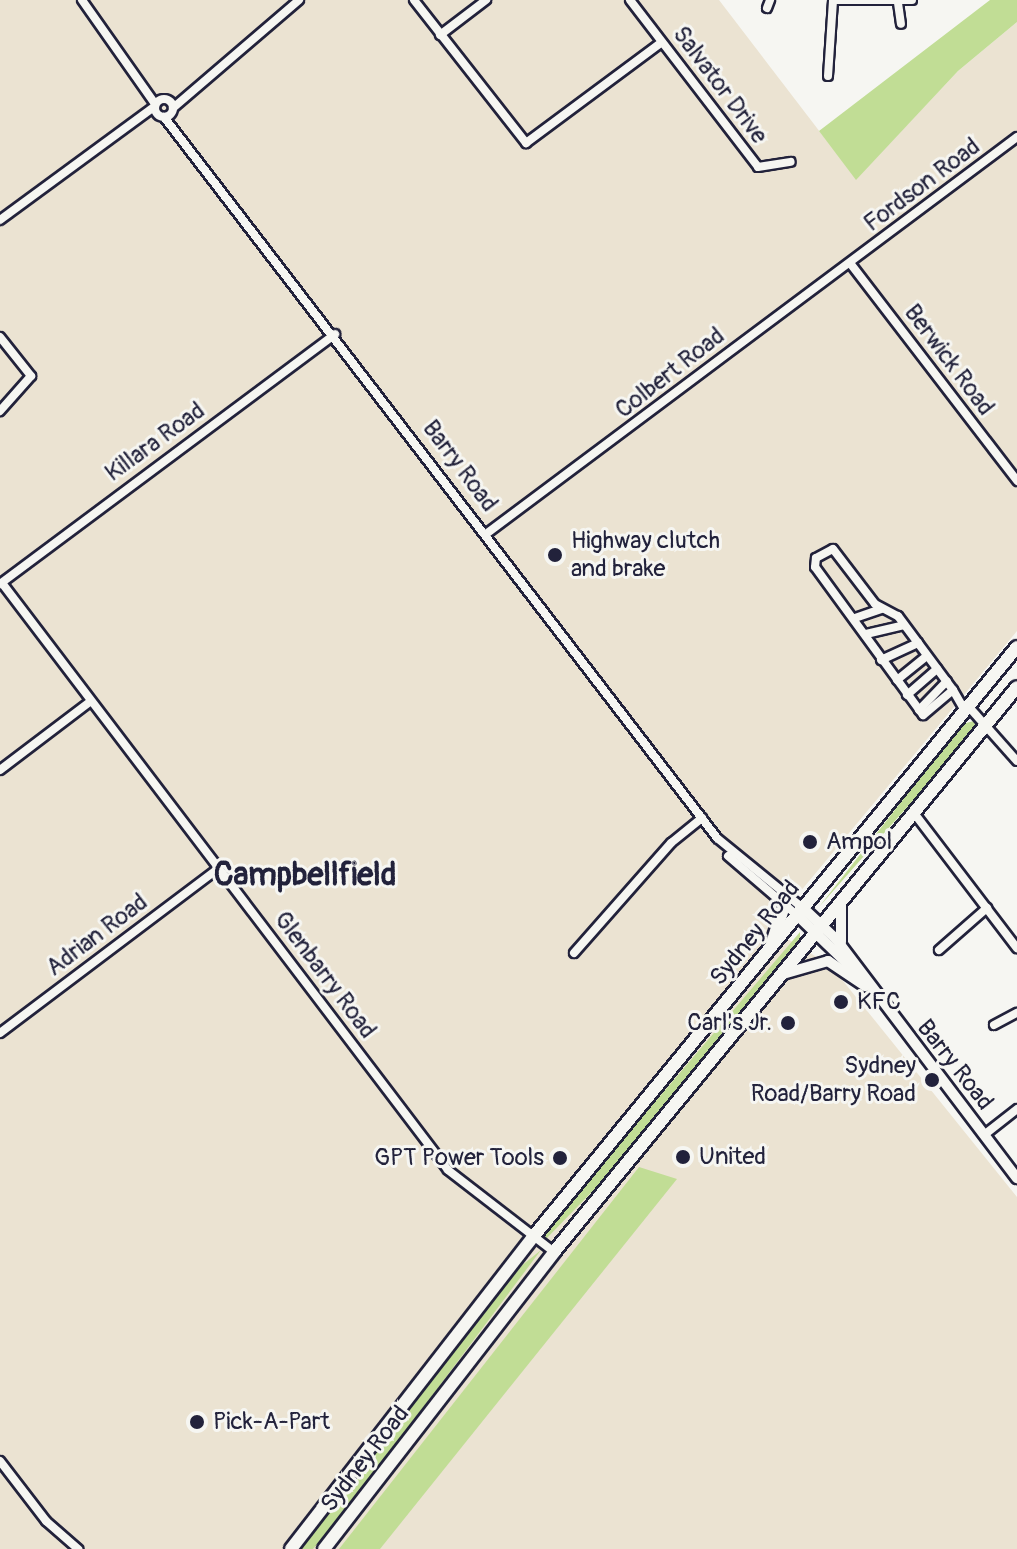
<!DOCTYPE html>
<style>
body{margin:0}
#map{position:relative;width:1017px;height:1549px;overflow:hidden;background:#f6f6f2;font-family:Pangolin,sans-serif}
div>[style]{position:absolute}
.built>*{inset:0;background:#ebe3d2}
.green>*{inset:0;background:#c1dd95}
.roads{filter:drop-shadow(2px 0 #22223b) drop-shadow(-2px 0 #22223b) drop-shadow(0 2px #22223b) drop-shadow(0 -2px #22223b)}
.minor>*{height:8px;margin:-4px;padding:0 4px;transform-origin:4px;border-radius:4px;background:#f6f6f2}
.minor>.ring{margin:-4px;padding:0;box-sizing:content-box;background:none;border:8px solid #f6f6f2;border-radius:50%}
.major>*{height:10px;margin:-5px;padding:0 5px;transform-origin:5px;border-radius:5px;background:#f6f6f2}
.highway>*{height:12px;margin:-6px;padding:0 6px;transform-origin:6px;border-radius:6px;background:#f6f6f2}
.dots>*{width:22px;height:22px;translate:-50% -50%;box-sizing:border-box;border:4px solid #f6f6f2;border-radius:50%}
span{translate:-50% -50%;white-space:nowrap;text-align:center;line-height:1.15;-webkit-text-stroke:6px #f6f6f2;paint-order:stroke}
.street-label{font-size:24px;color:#22223b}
.poi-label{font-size:24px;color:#22223b}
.left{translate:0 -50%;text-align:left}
.right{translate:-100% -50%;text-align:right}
.district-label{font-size:32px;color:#22223b;font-weight:700}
</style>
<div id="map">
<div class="built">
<i style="clip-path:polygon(0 0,719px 0,856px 179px,958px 71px,1017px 22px,1017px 631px,770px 928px,831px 966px,1017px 1197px,1017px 1549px,0 1549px)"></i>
</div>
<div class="green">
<i style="clip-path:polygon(990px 0,1017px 0,1017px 22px,958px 71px,856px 180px,819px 131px)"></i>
<i style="clip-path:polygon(974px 721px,976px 729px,819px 907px,962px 724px)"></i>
<i style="clip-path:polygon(800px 932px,800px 944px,616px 1167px,545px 1240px,545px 1231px)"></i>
<i style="clip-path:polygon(639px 1167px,677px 1179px,380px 1549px,339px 1549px)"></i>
<i style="clip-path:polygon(541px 1250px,339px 1520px,313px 1549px,297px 1549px,520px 1267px)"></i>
</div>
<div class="roads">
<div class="minor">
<i style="left:82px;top:0;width:127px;rotate:54.9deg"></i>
<i style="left:414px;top:0;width:182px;rotate:51.9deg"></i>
<i style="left:526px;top:143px;width:169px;rotate:-36.6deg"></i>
<i style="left:630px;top:0;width:210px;rotate:52.5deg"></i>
<i style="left:758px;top:167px;width:33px;rotate:-9deg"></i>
<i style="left:836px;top:0;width:76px"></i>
<i style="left:898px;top:3px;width:21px;rotate:82deg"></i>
<i style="left:767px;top:8px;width:9px;rotate:-69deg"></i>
<i style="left:440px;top:35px;width:58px;rotate:-37.3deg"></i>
<i style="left:828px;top:76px;width:76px;rotate:-86.2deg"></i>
<i class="ring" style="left:155px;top:99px;width:10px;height:10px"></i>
<i style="left:173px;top:108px;width:166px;rotate:-40.6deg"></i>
<i style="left:164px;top:117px;width:909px;rotate:52.51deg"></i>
<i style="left:717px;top:838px;width:112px;rotate:39.2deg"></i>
<i style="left:0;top:220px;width:192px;rotate:-36.3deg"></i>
<i style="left:850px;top:263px;width:275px;rotate:52.5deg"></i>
<i style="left:0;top:337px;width:50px;rotate:51.5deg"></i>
<i style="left:31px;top:376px;width:47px;rotate:131.5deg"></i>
<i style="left:486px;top:534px;width:663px;rotate:-36.78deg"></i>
<i style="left:2px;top:583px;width:737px;rotate:52.77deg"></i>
<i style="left:448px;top:1170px;width:134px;rotate:37.7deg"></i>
<i style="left:0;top:584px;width:418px;rotate:-36.7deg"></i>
<i style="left:855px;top:618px;width:28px;rotate:-19deg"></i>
<i style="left:866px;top:634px;width:39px;rotate:-13deg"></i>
<i style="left:881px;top:660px;width:41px;rotate:-24.7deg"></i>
<i style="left:897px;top:680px;width:38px;rotate:-39deg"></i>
<i style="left:953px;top:690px;width:39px;rotate:140deg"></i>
<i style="left:923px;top:715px;width:183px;rotate:-126.1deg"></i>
<i style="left:815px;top:567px;width:9px;rotate:-84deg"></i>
<i style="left:816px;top:558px;width:19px;rotate:-28deg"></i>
<i style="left:833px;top:549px;width:69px;rotate:52.6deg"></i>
<i style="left:875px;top:604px;width:26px;rotate:28deg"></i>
<i style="left:898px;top:616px;width:92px;rotate:53.4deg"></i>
<i style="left:953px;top:690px;width:24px;rotate:60deg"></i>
<i style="left:907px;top:695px;width:40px;rotate:-41deg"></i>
<i style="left:969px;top:707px;width:72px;rotate:48.4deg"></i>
<i style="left:919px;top:710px;width:40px;rotate:-46deg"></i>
<i style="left:0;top:770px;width:114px;rotate:-37.2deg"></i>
<i style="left:914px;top:813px;width:170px;rotate:52.7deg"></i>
<i style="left:728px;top:856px;width:94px;rotate:40.7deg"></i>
<i style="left:939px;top:950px;width:64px;rotate:-41.2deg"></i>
<i style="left:574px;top:953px;width:147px;rotate:-48.6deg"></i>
<i style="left:671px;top:843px;width:40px;rotate:-39deg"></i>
<i style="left:994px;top:1025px;width:26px;rotate:-28deg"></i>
<i style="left:0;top:1033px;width:274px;rotate:-37deg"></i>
<i style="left:984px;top:1135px;width:42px;rotate:-38.2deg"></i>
<i style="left:0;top:1461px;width:76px;rotate:52.5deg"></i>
<i style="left:46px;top:1521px;width:43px;rotate:41.2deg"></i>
</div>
<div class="major">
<i style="left:841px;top:903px;width:39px;rotate:90deg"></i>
<i style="left:804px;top:909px;width:44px;rotate:43.2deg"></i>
<i style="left:836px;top:939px;width:300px;rotate:52.9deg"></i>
<i style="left:799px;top:917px;width:78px;rotate:44deg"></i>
<i style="left:783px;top:974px;width:47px;rotate:-16.1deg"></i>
<i style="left:828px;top:961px;width:45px;rotate:34deg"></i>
</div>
<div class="highway">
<i style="left:772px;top:943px;width:40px;rotate:-72deg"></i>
<i style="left:291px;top:1549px;width:395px;rotate:-52.2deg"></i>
<i style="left:533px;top:1237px;width:763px;rotate:-50.64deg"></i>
<i style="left:324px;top:1549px;width:376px;rotate:-52.2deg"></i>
<i style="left:554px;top:1252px;width:730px;rotate:-50.67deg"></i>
</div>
</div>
<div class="dots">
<i style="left:555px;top:555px;background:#22223b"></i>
<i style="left:810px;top:842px;background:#22223b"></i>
<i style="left:841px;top:1002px;background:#22223b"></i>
<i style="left:788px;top:1023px;background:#22223b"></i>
<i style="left:932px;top:1080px;background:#22223b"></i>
<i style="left:683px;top:1157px;background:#22223b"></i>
<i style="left:560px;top:1158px;background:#22223b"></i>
<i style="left:197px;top:1422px;background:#22223b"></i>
</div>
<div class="street-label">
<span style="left:720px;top:85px;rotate:53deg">Salvator Drive</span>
<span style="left:922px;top:185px;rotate:-37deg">Fordson Road</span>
<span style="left:949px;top:360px;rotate:53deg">Berwick Road</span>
<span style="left:670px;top:373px;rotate:-38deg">Colbert Road</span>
<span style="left:155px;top:442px;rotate:-36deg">Killara Road</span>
<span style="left:460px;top:466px;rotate:53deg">Barry Road</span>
<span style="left:755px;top:933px;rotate:-51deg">Sydney Road</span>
<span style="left:97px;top:935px;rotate:-37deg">Adrian Road</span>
<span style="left:325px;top:975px;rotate:53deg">Glenbarry Road</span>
<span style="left:955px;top:1065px;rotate:52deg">Barry Road</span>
<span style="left:365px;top:1459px;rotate:-52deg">Sydney Road</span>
</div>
<div class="poi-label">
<span class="left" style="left:571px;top:555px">Highway clutch<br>and brake</span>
<span class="left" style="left:826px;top:842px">Ampol</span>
<span class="left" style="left:857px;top:1002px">KFC</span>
<span class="right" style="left:772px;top:1023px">Carl's Jr.</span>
<span class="right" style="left:916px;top:1080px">Sydney<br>Road/Barry Road</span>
<span class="left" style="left:699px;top:1157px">United</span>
<span class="right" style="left:544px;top:1158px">GPT Power Tools</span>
<span class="left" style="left:213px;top:1422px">Pick-A-Part</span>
</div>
<div class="district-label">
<span style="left:305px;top:875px">Campbellfield</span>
</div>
</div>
